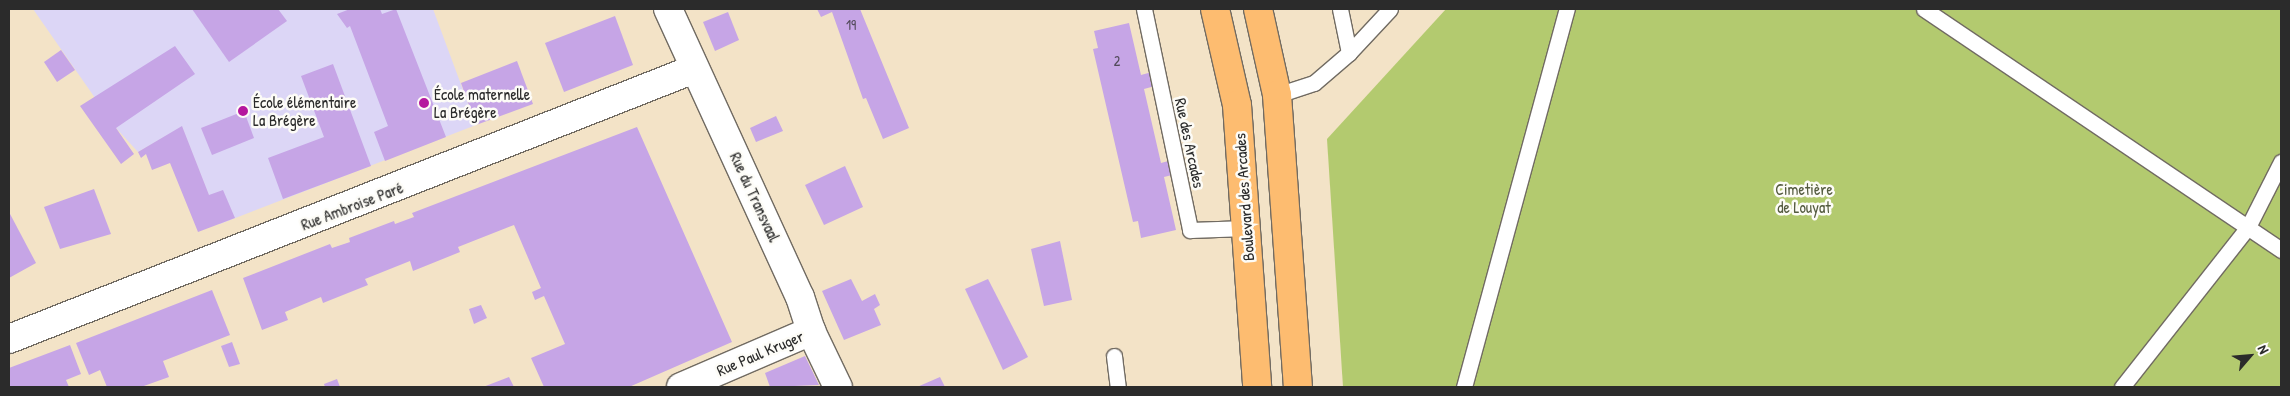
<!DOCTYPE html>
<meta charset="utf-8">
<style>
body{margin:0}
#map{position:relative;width:2290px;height:396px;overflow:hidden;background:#f3e3c7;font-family:"Patrick Hand",sans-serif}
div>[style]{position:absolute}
.built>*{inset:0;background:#dcd6f6}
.green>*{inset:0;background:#b3ca6f}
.building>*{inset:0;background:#c6a5e6}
.roads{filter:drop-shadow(1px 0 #716b62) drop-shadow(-1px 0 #716b62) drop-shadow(0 1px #716b62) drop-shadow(0 -1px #716b62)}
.service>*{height:15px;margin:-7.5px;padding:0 7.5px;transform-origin:7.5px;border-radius:7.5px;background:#fff}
.minor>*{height:28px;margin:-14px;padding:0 14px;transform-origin:14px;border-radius:14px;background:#fff}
.primary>*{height:28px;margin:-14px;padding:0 14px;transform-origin:14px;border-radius:14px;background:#fdbc70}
.dots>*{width:14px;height:14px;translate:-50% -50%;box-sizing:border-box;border:2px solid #fdfcf7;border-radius:50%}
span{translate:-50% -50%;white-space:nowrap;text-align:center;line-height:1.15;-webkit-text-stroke:5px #fdfcf7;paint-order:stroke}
.number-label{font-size:14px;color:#524a5a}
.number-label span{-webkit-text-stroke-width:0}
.poi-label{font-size:16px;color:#2b2b2b}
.left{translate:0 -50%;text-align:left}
.street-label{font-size:16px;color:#2b2b2b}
.park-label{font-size:16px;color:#545b3f}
.frame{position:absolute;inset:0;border:10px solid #2b2b2b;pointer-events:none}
.north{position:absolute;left:2225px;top:331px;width:50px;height:50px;-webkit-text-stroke:4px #fdfcf7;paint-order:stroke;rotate:63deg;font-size:14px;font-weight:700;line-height:20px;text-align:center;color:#2b2b2b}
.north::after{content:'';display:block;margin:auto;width:18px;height:22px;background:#2b2b2b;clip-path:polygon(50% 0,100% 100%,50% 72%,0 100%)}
</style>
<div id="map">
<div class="built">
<i style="clip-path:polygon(33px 9px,433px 9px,476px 125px,220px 224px,182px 127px,138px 152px,116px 128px)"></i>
</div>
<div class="green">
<i style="clip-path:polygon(1446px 9px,2281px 9px,2281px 387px,1343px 387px,1327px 139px)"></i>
</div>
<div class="building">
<i style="clip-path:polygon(192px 9px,278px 9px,287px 21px,229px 62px)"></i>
<i style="clip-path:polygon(350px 9px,380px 9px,382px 14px,396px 9px,446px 137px,385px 161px,374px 132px,388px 126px,350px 26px,347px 28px,337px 14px)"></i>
<i style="clip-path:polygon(817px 9px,860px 9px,909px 128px,883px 139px,866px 98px,863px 99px,832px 12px,821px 17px)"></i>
<i style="clip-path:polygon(728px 12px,739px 40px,715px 51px,703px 22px)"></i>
<i style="clip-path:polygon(615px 16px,633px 65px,564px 92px,545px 43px)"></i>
<i style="clip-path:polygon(1129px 23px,1141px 75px,1152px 72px,1155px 86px,1144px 89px,1161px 163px,1172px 160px,1176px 174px,1164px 177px,1176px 230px,1141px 238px,1138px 221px,1133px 222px,1093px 49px,1098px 48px,1094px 31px)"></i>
<i style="clip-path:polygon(175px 46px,195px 74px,116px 128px,134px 154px,121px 164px,80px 106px)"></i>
<i style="clip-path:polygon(61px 50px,75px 70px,57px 82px,44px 62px)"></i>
<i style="clip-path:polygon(517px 61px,533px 104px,476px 125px,461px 83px)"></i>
<i style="clip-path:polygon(333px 64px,371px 166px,283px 199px,268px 158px,324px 137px,301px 76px)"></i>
<i style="clip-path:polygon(244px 111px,254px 138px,212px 155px,201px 128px)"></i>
<i style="clip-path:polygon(776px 116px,783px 131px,756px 142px,750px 128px)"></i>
<i style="clip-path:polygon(182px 126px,209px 195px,223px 190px,235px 218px,198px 232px,170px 163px,152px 170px,146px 154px,141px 158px,138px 152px)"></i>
<i style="clip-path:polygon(637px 127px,732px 342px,629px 387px,544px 387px,531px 358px,565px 344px,544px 296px,535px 300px,532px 292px,541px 288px,514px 225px,458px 247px,460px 252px,413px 271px,410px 261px,365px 279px,368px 285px,323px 303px,321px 297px,285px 312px,288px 320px,262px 330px,243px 278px,330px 244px,332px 248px,350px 242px,349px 238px,394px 221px,395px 224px,414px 217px,412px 213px)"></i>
<i style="clip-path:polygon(845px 166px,863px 207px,824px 225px,805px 185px)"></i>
<i style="clip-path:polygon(94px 189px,111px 234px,60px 249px,44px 207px)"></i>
<i style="clip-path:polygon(9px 212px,36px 263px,9px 278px)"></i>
<i style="clip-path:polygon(1060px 241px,1072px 300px,1044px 306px,1031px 249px)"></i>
<i style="clip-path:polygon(851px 279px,862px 301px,875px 294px,880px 305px,874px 309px,881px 325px,844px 340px,822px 291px)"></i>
<i style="clip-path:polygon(988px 279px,1028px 357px,1003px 370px,965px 289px)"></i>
<i style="clip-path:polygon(212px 290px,230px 335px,163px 361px,169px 377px,141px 387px,107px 387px,100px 370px,89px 375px,76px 343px)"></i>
<i style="clip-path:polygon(481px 305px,487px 318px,474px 324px,469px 309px)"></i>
<i style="clip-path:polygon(232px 342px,240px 364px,229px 367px,221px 346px)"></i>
<i style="clip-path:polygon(70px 345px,81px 374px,66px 380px,69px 387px,9px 387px,9px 368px)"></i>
<i style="clip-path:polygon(805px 356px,819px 385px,770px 387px,765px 373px)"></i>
<i style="clip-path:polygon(509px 377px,514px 387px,483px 387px)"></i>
<i style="clip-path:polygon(940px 377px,945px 387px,917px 387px)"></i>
<i style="clip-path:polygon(337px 379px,340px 387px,325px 387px,324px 384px)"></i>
</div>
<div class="roads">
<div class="service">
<i style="left:1144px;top:9px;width:226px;rotate:78.2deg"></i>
<i style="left:1190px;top:230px;width:56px;rotate:-2deg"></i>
<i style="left:1340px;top:9px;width:45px;rotate:78.4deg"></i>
<i style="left:1924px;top:9px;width:431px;rotate:34deg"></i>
<i style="left:1277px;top:95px;width:39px;rotate:-18deg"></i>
<i style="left:1314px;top:83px;width:46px;rotate:-40.6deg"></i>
<i style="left:1349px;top:53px;width:60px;rotate:-47deg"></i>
<i style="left:1114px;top:356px;width:31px;rotate:83deg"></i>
<i style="left:1464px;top:387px;width:392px;rotate:-74.8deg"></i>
<i style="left:2122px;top:387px;width:204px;rotate:-51.8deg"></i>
<i style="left:2248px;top:227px;width:73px;rotate:-63.1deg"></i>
</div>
<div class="minor">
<i style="left:668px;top:9px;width:317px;rotate:65.4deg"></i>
<i style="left:800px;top:297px;width:36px;rotate:72deg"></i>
<i style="left:811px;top:331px;width:62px;rotate:64.3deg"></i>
<i style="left:9px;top:339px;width:736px;rotate:-21.51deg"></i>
<i style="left:681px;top:387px;width:142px;rotate:-23.3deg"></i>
</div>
<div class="primary">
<i style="left:1215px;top:9px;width:98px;rotate:77.1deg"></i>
<i style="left:1237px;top:105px;width:283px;rotate:85.9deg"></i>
<i style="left:1258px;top:9px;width:88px;rotate:77.5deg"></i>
<i style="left:1277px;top:95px;width:293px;rotate:85.9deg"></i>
</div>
</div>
<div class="dots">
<i style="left:424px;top:103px;background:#b5179e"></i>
<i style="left:243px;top:111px;background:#b5179e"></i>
</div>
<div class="number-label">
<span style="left:851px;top:25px">19</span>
<span style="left:1117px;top:61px">2</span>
</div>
<div class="poi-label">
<span class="left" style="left:434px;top:103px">École maternelle<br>La Brégère</span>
<span class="left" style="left:253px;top:111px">École élémentaire<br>La Brégère</span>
</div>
<div class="street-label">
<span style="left:1190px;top:143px;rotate:78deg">Rue des Arcades</span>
<span style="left:755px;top:197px;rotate:65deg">Rue du Transvaal</span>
<span style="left:1244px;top:197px;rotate:-94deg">Boulevard des Arcades</span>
<span style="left:352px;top:206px;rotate:-21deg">Rue Ambroise Paré</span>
<span style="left:760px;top:353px;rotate:-23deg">Rue Paul Kruger</span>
</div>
<div class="park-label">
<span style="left:1804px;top:198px">Cimetière<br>de Louyat</span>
</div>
<div class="frame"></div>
<div class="north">N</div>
</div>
